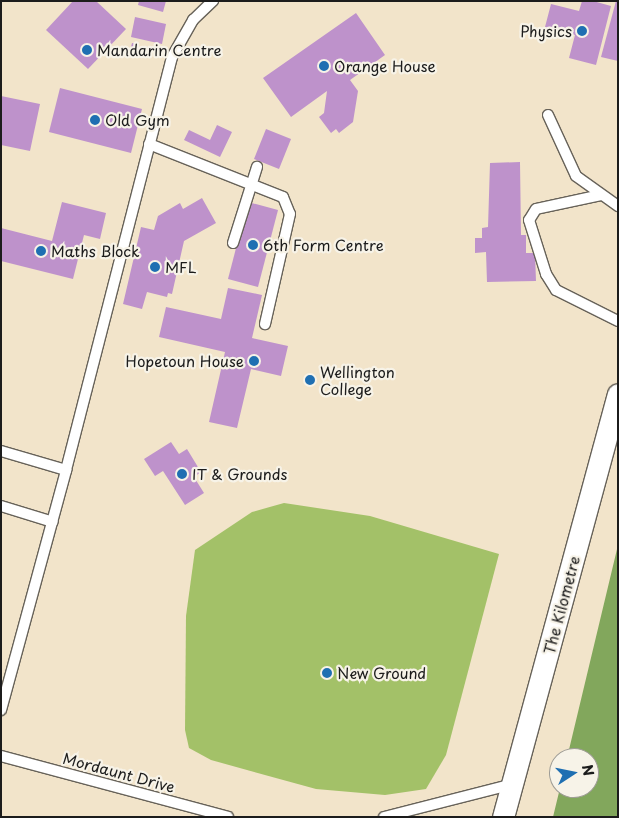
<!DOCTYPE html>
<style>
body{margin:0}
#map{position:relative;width:619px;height:818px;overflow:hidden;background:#f2e4ca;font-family:"Playpen Sans",sans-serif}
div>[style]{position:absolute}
.green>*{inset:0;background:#a3c168}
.forest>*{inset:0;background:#82a75c}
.building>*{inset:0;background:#be92cb}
.roads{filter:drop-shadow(1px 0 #676259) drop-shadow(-1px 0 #676259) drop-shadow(0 1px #676259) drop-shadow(0 -1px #676259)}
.lane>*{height:10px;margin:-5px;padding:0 5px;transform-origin:5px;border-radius:5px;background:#fff}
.street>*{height:21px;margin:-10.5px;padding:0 10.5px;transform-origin:10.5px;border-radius:10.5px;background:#fff}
.dots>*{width:14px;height:14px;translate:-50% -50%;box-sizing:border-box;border:2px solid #f7f3e8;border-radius:50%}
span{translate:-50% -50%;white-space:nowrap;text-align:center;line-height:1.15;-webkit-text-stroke:4.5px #f7f3e8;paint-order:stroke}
.poi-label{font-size:15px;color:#1c1c1c}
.right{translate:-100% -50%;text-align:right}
.left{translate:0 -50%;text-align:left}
.street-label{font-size:15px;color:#1c1c1c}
.frame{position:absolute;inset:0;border:2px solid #1c1c1c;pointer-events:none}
.north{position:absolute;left:549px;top:748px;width:50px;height:50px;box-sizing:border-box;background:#f7f3e8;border:1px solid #9f9d96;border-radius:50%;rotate:79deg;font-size:14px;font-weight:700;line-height:20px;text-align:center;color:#1c1c1c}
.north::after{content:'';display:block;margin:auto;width:18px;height:22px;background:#1f6fb2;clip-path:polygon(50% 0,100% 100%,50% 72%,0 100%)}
</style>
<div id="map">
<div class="green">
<i style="clip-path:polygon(284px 503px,370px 516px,499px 554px,446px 755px,426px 789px,385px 795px,316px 789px,211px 760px,189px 748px,185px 730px,186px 616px,195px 550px,252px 512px)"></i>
</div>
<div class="forest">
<i style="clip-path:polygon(618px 545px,618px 817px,553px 817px,560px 788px,589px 788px,589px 758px,567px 758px)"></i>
</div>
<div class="building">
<i style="clip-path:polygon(73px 1px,96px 1px,126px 29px,88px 69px,46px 30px)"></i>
<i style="clip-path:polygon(139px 1px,166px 1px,163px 12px,138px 5px)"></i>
<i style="clip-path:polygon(582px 1px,593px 1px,611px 6px,596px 65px,569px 58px,575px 35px,545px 27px,551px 4px,579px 11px)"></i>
<i style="clip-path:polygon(616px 1px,618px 1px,618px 61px,601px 57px)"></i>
<i style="clip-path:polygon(356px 13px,385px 55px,350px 80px,358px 91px,353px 122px,339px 133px,336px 129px,331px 133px,319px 117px,324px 113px,327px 91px,291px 117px,263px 78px)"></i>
<i style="clip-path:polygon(135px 17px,166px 24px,162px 44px,131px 37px)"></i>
<i style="clip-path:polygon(132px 43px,139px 44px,138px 52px,130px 51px)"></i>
<i style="clip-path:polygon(60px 88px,142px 109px,131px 153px,49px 132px)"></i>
<i style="clip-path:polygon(1px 96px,40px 104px,30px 151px,1px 145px)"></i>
<i style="clip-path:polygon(217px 125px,232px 132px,220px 157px,184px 140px,189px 130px,210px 140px)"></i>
<i style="clip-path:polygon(266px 129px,291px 139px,279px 169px,254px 159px)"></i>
<i style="clip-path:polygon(520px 162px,521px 235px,526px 235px,526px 253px,535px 253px,536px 281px,487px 282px,486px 252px,475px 253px,475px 238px,482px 238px,482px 228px,488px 227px,490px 163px)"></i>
<i style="clip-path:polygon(202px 198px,216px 223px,184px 241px,172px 294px,168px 293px,167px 297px,147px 292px,142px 309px,123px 304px,141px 227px,154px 230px,158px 216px,180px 203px,183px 209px)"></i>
<i style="clip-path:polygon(62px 202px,106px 213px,100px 239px,84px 235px,73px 279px,1px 261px,1px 228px,52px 241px)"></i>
<i style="clip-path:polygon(248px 202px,278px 210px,258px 287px,228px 279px)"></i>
<i style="clip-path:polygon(228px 288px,262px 295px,252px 338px,288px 346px,281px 376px,251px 369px,237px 428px,209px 422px,225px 352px,159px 337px,166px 307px,221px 319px)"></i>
<i style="clip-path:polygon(171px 442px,179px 454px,187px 449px,201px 472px,194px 477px,204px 493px,185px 505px,163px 471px,155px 476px,144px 459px)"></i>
</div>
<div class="roads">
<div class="lane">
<i style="left:548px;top:115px;width:67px;rotate:65.3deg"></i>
<i style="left:576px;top:176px;width:52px;rotate:35.5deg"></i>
<i style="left:149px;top:144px;width:144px;rotate:21.6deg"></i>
<i style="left:283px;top:197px;width:18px;rotate:68deg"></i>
<i style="left:290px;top:214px;width:113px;rotate:102.8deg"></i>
<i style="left:601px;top:195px;width:66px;rotate:167.8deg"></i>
<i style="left:536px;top:209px;width:13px;rotate:122deg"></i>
<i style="left:529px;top:220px;width:57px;rotate:72.5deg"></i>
<i style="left:546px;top:274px;width:19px;rotate:58deg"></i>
<i style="left:556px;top:290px;width:69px;rotate:26.6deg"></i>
<i style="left:233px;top:243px;width:80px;rotate:-72.5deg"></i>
<i style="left:1px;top:451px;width:68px;rotate:16.3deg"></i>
<i style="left:66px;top:470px;width:426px;rotate:-75.6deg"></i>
<i style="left:172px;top:57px;width:43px;rotate:-60.4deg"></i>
<i style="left:193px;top:20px;width:28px;rotate:-44deg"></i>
<i style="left:1px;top:506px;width:54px;rotate:17.1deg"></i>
<i style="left:1px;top:710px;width:249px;rotate:-74.8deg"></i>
<i style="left:1px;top:756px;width:235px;rotate:15deg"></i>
<i style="left:384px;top:817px;width:133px;rotate:-14.3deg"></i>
</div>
<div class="street">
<i style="left:503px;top:817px;width:438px;rotate:-74.8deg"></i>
</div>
</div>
<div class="dots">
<i style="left:582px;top:31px;background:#1f6fb2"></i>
<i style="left:87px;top:50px;background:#1f6fb2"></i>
<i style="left:324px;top:66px;background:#1f6fb2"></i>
<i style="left:95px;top:120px;background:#1f6fb2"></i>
<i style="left:253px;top:245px;background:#1f6fb2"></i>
<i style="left:41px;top:251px;background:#1f6fb2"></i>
<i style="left:155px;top:267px;background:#1f6fb2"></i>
<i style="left:254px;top:361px;background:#1f6fb2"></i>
<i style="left:310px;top:380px;background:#1f6fb2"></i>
<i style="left:182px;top:474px;background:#1f6fb2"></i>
<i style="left:327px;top:673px;background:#1f6fb2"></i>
</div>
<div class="poi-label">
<span class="right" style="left:572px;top:31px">Physics</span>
<span class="left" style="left:97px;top:50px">Mandarin Centre</span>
<span class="left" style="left:334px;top:66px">Orange House</span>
<span class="left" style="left:105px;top:120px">Old Gym</span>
<span class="left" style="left:263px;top:245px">6th Form Centre</span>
<span class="left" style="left:51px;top:251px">Maths Block</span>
<span class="left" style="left:165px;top:267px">MFL</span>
<span class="right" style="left:244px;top:361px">Hopetoun House</span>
<span class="left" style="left:320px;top:380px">Wellington<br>College</span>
<span class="left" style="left:192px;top:474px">IT &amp; Grounds</span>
<span class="left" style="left:337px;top:673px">New Ground</span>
</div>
<div class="street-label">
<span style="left:561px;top:605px;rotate:-75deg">The Kilometre</span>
<span style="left:119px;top:772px;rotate:15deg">Mordaunt Drive</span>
</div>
<div class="frame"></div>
<div class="north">N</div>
</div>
